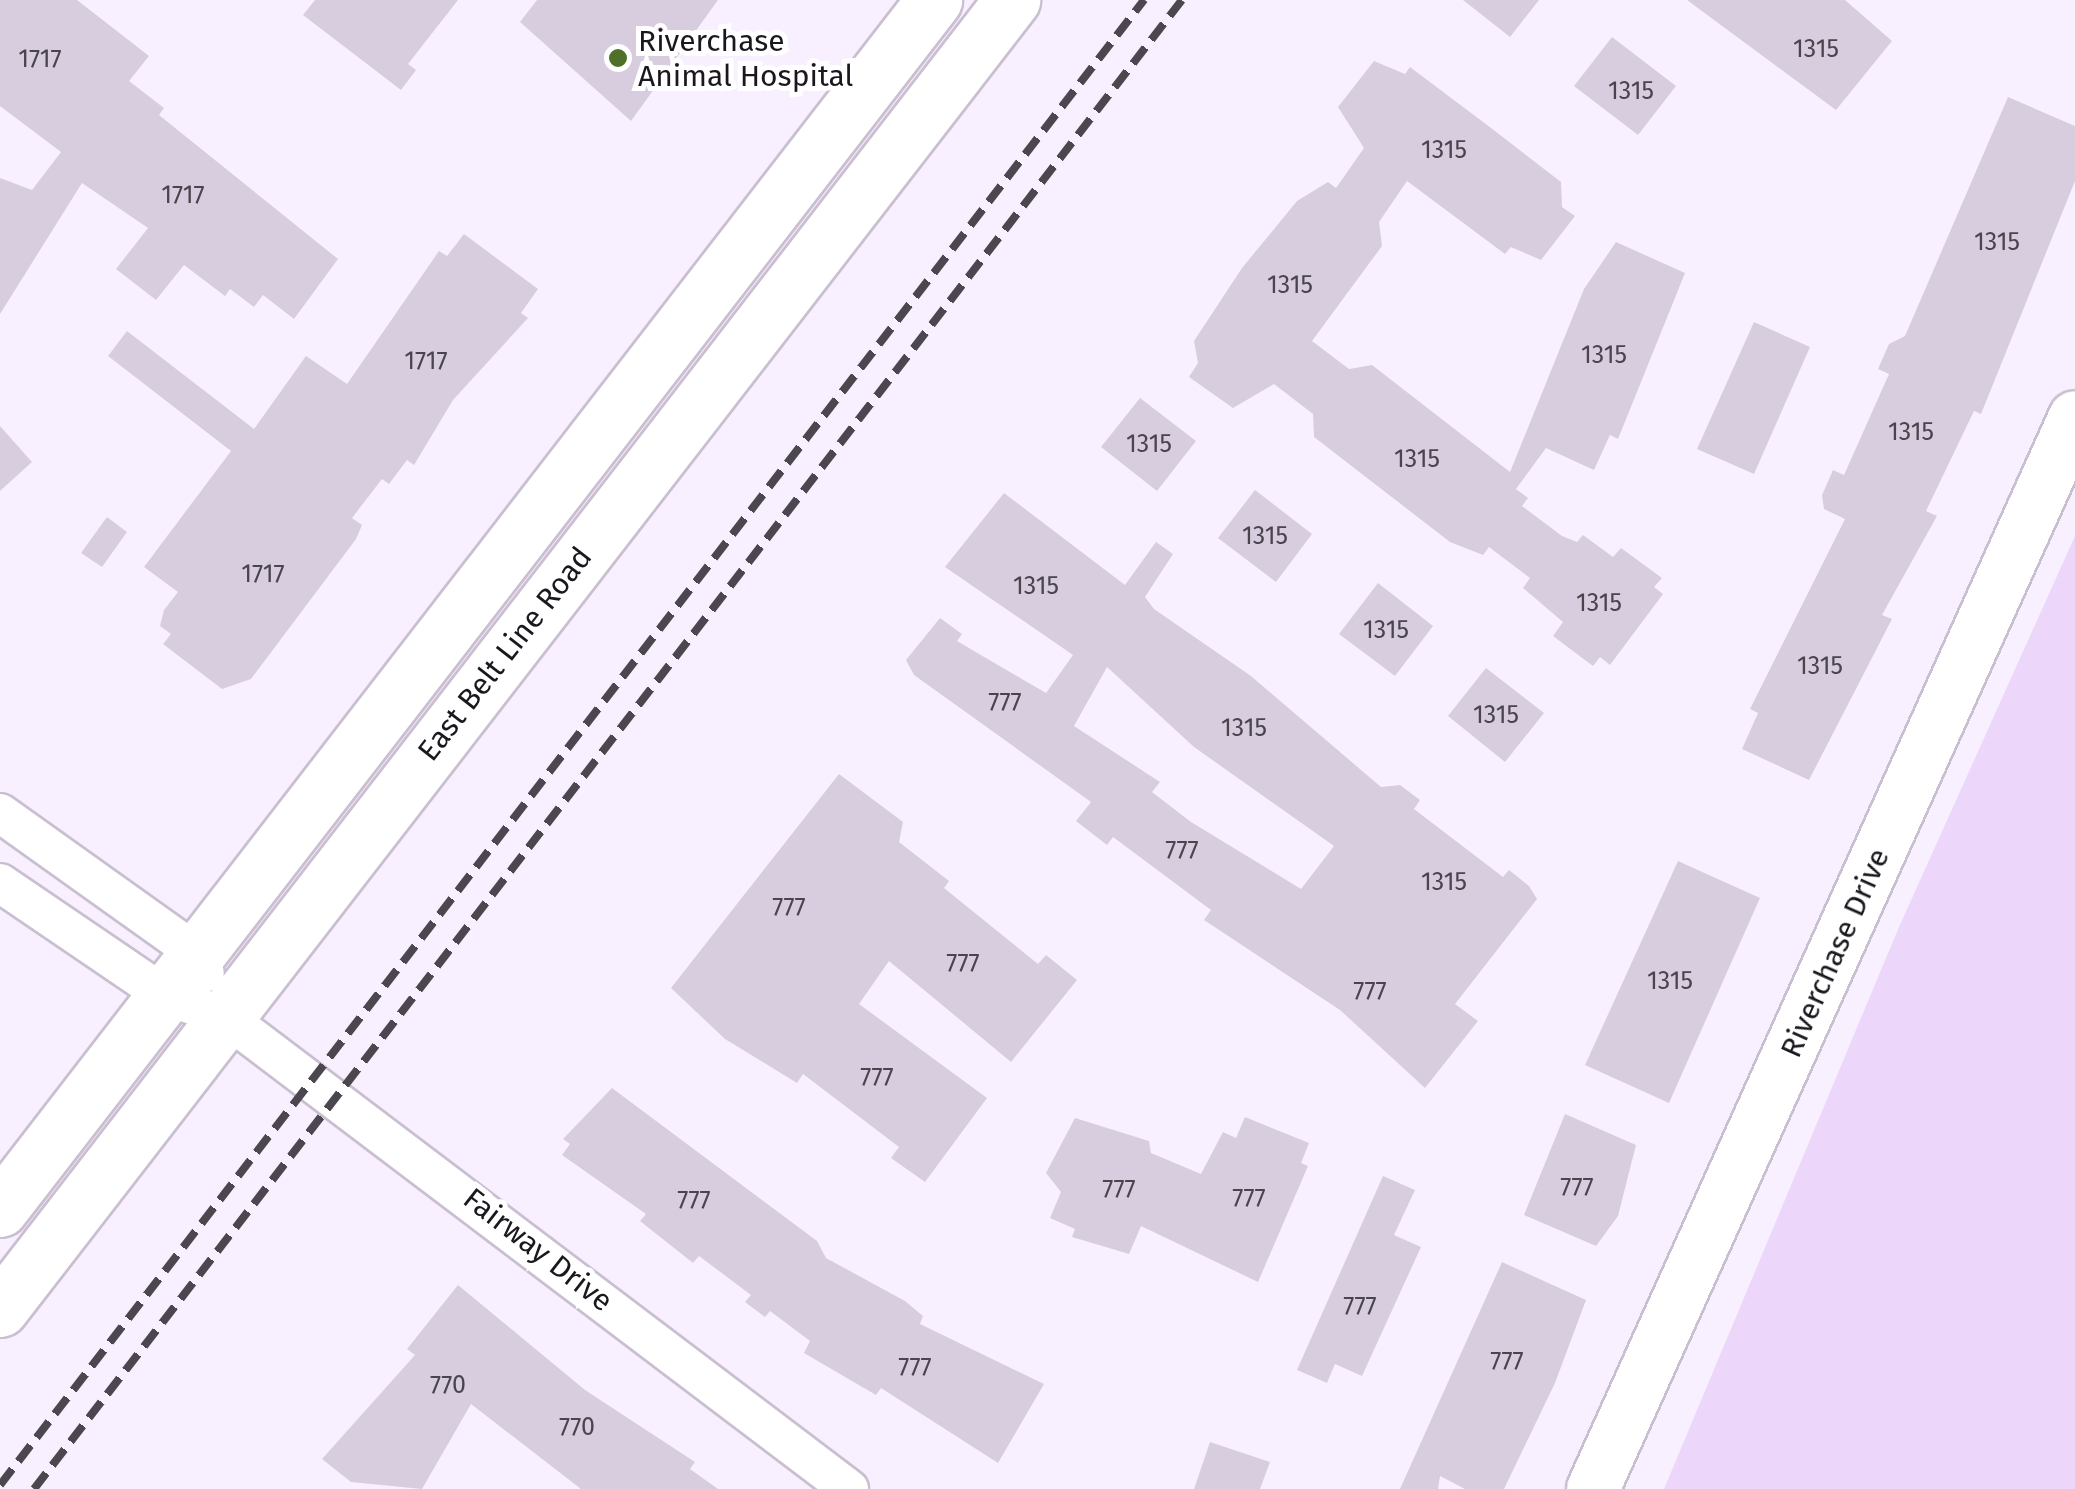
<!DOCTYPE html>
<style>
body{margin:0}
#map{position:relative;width:2075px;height:1489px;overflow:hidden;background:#f8f0ff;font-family:"Fira Sans",sans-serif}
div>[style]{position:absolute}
.green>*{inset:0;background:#ecd7fb}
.building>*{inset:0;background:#d8cddf}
.roads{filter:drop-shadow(2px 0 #cabfd1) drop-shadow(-2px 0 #cabfd1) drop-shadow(0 2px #cabfd1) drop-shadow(0 -2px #cabfd1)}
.street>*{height:38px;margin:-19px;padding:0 19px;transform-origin:19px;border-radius:19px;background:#fff}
.secondary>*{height:52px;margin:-26px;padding:0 26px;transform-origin:26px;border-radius:26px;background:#fff}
.primary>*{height:55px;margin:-27.5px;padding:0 27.5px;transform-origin:27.5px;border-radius:27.5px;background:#fff}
.rail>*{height:8px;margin-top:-4px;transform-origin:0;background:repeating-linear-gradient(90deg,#4c474f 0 20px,transparent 0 30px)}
.dots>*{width:28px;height:28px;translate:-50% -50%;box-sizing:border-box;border:5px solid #fff;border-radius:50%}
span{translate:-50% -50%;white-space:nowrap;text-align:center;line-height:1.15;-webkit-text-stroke:10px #fff;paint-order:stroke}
.number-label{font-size:25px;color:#4a444e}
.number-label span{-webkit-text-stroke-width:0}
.poi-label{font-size:30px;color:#1b171e}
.left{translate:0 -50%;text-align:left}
.street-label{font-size:30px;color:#1b171e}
</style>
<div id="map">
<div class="green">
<i style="clip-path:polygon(2075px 536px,2075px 1489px,1664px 1489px,1899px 927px)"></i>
</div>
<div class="building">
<i style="clip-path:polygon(0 0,77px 0,149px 56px,129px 81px,164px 108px,159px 115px,338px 259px,294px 319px,263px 295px,254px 307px,230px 289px,225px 296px,184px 265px,156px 300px,116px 269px,148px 228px,82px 183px,0 314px,0 178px,32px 190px,61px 152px,0 106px)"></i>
<i style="clip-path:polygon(315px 0,458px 0,408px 64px,416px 70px,401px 90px,303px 15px)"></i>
<i style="clip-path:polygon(537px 0,718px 0,631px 121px,520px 22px)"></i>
<i style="clip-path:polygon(1463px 0,1539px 0,1510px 37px)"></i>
<i style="clip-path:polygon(1687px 0,1845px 0,1892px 41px,1836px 110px)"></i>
<i style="clip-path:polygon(1612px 37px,1676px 86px,1638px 135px,1574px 86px)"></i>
<i style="clip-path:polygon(1374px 61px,1405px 74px,1410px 67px,1495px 131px,1561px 182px,1562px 207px,1575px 216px,1541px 260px,1511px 247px,1505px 254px,1407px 181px,1379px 222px,1382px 246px,1312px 341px,1349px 369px,1372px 365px,1510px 472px,1584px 289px,1616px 242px,1685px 273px,1618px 439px,1610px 435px,1594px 470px,1546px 448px,1516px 489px,1528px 498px,1522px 506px,1562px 536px,1577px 542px,1583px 535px,1613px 557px,1621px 548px,1662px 578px,1654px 587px,1663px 594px,1610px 665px,1600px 657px,1593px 666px,1553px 636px,1563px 622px,1523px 588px,1530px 578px,1489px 547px,1483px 555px,1450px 542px,1314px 437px,1313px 414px,1274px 384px,1233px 408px,1189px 377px,1198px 363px,1194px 341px,1242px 268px,1297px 201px,1328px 182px,1336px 188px,1364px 148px,1338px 107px)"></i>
<i style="clip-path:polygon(2008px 97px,2075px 126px,2075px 181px,1981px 414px,1974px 411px,1926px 511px,1937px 516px,1882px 615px,1892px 619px,1809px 780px,1742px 749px,1758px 713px,1750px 709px,1845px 519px,1824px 509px,1822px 495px,1833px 470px,1844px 475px,1889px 374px,1878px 369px,1889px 344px,1905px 336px)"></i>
<i style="clip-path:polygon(464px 234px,538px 289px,521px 313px,528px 318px,453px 400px,414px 465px,407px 460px,389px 484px,382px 479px,352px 518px,362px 525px,356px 539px,251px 679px,222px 689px,163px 644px,171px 634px,160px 626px,164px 610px,178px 592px,144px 567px,231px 451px,108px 356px,127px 331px,254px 429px,306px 356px,347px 384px,439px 251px,447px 256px)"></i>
<i style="clip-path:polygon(1754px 322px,1810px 347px,1754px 474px,1697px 449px)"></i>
<i style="clip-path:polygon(1140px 398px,1196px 441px,1157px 491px,1101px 447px)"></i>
<i style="clip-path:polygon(0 426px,32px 462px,0 491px)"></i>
<i style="clip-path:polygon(1255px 490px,1312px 534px,1276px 582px,1218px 538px)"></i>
<i style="clip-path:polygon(evenodd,1004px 493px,1125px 585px,1156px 542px,1173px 554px,1145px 597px,1154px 609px,1251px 676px,1381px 787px,1400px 785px,1420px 800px,1414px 809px,1503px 877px,1509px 870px,1529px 886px,1537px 899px,1455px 1004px,1478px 1021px,1425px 1088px,1340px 1010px,1204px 920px,1211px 910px,1113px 837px,1107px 845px,1076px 821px,1091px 802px,914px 675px,906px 660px,940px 618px,962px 634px,957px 641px,1046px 693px,1073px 655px,945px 567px,1004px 493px,1107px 667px,1194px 747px,1334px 846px,1301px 889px,1191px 822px,1152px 792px,1160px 782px,1074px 726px,1107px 667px)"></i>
<i style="clip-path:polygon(107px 517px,127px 532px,102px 567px,81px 553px)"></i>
<i style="clip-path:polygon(1378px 583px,1433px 626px,1395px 676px,1339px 634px)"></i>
<i style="clip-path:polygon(1486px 668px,1544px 713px,1505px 762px,1448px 716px)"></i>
<i style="clip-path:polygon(839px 774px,903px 822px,899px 842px,949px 881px,944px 888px,1038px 964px,1046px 955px,1077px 980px,1011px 1062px,889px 961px,859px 1004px,987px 1098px,925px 1182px,891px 1158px,899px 1147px,803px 1074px,797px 1083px,725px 1039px,671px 988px)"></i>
<i style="clip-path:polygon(1678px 861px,1760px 898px,1669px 1103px,1585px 1065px)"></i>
<i style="clip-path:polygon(612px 1088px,817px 1241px,826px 1258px,905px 1301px,923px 1316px,920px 1324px,1044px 1384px,998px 1463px,881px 1388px,876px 1395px,804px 1353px,810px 1341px,770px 1311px,765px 1317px,745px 1302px,751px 1295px,699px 1256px,693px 1263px,640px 1221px,646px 1214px,562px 1155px,570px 1144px,563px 1139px)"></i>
<i style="clip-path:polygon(1565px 1114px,1636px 1145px,1618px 1216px,1596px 1246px,1524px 1215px)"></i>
<i style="clip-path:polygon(1245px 1117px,1309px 1143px,1301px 1163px,1308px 1166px,1258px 1282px,1141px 1226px,1129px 1254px,1072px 1237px,1075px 1229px,1050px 1218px,1061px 1192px,1046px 1173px,1075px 1118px,1149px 1141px,1151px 1153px,1201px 1174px,1223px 1132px,1236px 1138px)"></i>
<i style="clip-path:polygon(1383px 1176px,1415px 1190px,1394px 1235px,1421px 1247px,1362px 1376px,1335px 1364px,1327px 1383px,1297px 1370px)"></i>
<i style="clip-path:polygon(1502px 1262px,1586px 1300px,1555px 1383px,1504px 1489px,1465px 1489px,1440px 1476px,1438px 1489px,1400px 1489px)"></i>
<i style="clip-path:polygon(458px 1285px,585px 1390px,695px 1462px,690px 1469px,718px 1489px,581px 1489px,471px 1404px,422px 1489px,351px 1482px,322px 1459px,415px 1355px,407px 1349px)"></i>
<i style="clip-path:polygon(1210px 1442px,1270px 1462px,1260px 1489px,1194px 1489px)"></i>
</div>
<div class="roads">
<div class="street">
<i style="left:0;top:813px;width:239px;rotate:35.5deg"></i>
<i style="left:195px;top:952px;width:23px;rotate:65deg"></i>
<i style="left:0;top:883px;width:201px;rotate:34.2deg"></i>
<i style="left:166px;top:996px;width:61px;rotate:19deg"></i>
<i style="left:224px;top:1016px;width:784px;rotate:37.12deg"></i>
</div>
<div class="secondary">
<i style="left:1593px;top:1489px;width:1175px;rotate:-65.79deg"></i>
</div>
<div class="primary">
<i style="left:0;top:1209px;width:1528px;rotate:-52.31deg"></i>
<i style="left:0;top:1309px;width:1655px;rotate:-52.29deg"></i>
</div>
</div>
<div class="rail">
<i style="left:0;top:1485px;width:1875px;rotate:-52.39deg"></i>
<i style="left:34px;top:1489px;width:1880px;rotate:-52.37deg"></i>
</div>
<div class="dots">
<i style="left:618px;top:58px;background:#4e712a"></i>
</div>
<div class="number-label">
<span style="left:1816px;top:49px">1315</span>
<span style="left:40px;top:59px">1717</span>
<span style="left:1631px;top:91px">1315</span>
<span style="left:1444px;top:150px">1315</span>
<span style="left:183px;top:195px">1717</span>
<span style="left:1997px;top:242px">1315</span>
<span style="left:1290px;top:285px">1315</span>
<span style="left:1604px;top:355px">1315</span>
<span style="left:426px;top:361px">1717</span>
<span style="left:1911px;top:432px">1315</span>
<span style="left:1149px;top:444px">1315</span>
<span style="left:1417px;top:459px">1315</span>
<span style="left:1265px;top:536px">1315</span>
<span style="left:263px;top:574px">1717</span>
<span style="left:1036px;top:586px">1315</span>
<span style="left:1599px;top:603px">1315</span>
<span style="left:1386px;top:630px">1315</span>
<span style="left:1820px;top:666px">1315</span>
<span style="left:1005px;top:702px">777</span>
<span style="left:1496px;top:715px">1315</span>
<span style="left:1244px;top:728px">1315</span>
<span style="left:1182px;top:850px">777</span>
<span style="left:1444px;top:882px">1315</span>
<span style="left:789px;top:907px">777</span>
<span style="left:963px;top:963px">777</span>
<span style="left:1670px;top:981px">1315</span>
<span style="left:1370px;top:991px">777</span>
<span style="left:877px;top:1077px">777</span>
<span style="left:1577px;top:1187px">777</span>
<span style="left:1119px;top:1189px">777</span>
<span style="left:1249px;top:1198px">777</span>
<span style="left:694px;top:1200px">777</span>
<span style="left:1360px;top:1306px">777</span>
<span style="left:1507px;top:1361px">777</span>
<span style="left:915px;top:1367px">777</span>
<span style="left:448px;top:1385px">770</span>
<span style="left:577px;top:1427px">770</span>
</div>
<div class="poi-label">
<span class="left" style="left:638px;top:58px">Riverchase<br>Animal Hospital</span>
</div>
<div class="street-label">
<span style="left:505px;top:654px;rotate:-52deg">East Belt Line Road</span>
<span style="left:1835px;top:953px;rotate:-66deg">Riverchase Drive</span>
<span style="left:538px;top:1250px;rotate:38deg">Fairway Drive</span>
</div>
</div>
